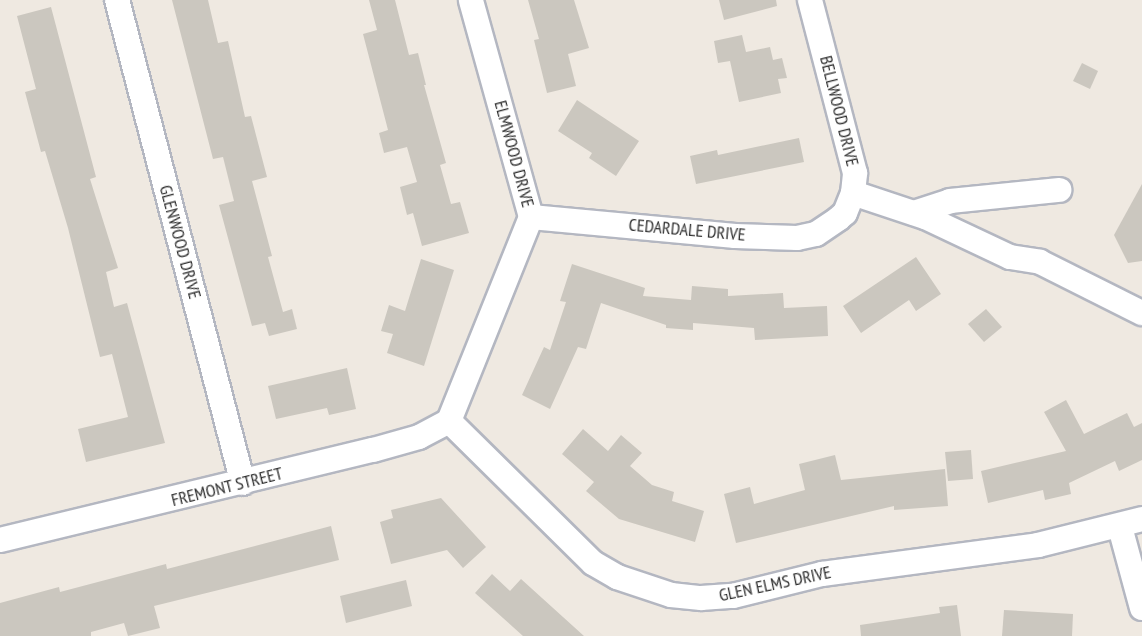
<!DOCTYPE html>
<style>
body{margin:0}
#map{position:relative;width:1142px;height:636px;overflow:hidden;background:#efe9e1;font-family:"PT Sans Narrow",sans-serif}
div>[style]{position:absolute}
.building>*{inset:0;background:#cbc7bf}
.roads{filter:drop-shadow(2px 0 #b4b7c1) drop-shadow(-2px 0 #b4b7c1) drop-shadow(0 2px #b4b7c1) drop-shadow(0 -2px #b4b7c1)}
.minor>*{height:24px;margin:-12px;padding:0 12px;transform-origin:12px;border-radius:12px;background:#fff}
span{translate:-50% -50%;white-space:nowrap;text-align:center;line-height:1.15;-webkit-text-stroke:5px #fff;paint-order:stroke}
.street-label{font-size:18px;color:#2e2e2e}
</style>
<div id="map">
<div class="building">
<i style="clip-path:polygon(172px 0,208px 0,218px 43px,228px 41px,245px 117px,251px 116px,267px 177px,252px 181px,272px 256px,268px 257px,283px 312px,292px 309px,297px 329px,269px 336px,265px 323px,252px 326px,219px 205px,234px 201px,223px 157px,213px 159px)"></i>
<i style="clip-path:polygon(369px 0,395px 0,409px 55px,418px 53px,426px 85px,424px 85px,446px 163px,440px 165px,451px 204px,460px 202px,469px 233px,422px 246px,413px 213px,407px 215px,400px 187px,417px 182px,407px 147px,384px 153px,379px 133px,388px 130px,363px 34px,377px 30px)"></i>
<i style="clip-path:polygon(528px 0,574px 0,589px 48px,568px 54px,576px 86px,547px 93px,534px 40px,539px 39px)"></i>
<i style="clip-path:polygon(719px 0,776px 0,777px 6px,724px 20px)"></i>
<i style="clip-path:polygon(51px 7px,96px 177px,90px 179px,118px 268px,106px 272px,114px 307px,127px 303px,165px 443px,86px 462px,78px 429px,128px 417px,112px 354px,100px 357px,68px 228px,45px 151px,41px 152px,25px 92px,36px 89px,17px 16px)"></i>
<i style="clip-path:polygon(742px 35px,746px 52px,770px 47px,773px 60px,782px 58px,787px 78px,778px 79px,781px 93px,739px 102px,730px 61px,718px 63px,714px 41px)"></i>
<i style="clip-path:polygon(1082px 63px,1098px 71px,1090px 89px,1073px 81px)"></i>
<i style="clip-path:polygon(577px 100px,639px 141px,616px 176px,589px 158px,592px 153px,558px 131px)"></i>
<i style="clip-path:polygon(799px 138px,804px 162px,696px 184px,690px 156px,717px 150px,718px 155px)"></i>
<i style="clip-path:polygon(1142px 184px,1142px 261px,1128px 263px,1114px 235px)"></i>
<i style="clip-path:polygon(916px 257px,941px 294px,916px 311px,909px 300px,861px 333px,843px 306px)"></i>
<i style="clip-path:polygon(421px 259px,454px 270px,424px 366px,387px 353px,393px 334px,381px 331px,389px 305px,405px 311px)"></i>
<i style="clip-path:polygon(572px 264px,645px 288px,643px 296px,691px 300px,692px 286px,728px 289px,728px 296px,783px 293px,784px 308px,827px 306px,828px 336px,755px 340px,754px 328px,693px 323px,693px 330px,666px 328px,666px 325px,601px 303px,586px 349px,578px 347px,550px 409px,522px 395px,544px 347px,550px 350px,566px 302px,560px 301px)"></i>
<i style="clip-path:polygon(986px 309px,1002px 327px,984px 342px,968px 324px)"></i>
<i style="clip-path:polygon(347px 368px,356px 409px,329px 415px,327px 408px,276px 419px,268px 386px)"></i>
<i style="clip-path:polygon(1066px 400px,1084px 434px,1127px 413px,1134px 427px,1142px 423px,1142px 460px,1119px 471px,1115px 461px,1069px 483px,1071px 494px,1045px 500px,1043px 490px,988px 503px,981px 471px,1066px 451px,1044px 412px)"></i>
<i style="clip-path:polygon(583px 429px,608px 451px,621px 435px,642px 453px,630px 466px,652px 485px,674px 492px,672px 501px,704px 511px,695px 542px,619px 519px,586px 491px,594px 482px,562px 454px)"></i>
<i style="clip-path:polygon(971px 450px,973px 479px,948px 481px,945px 452px)"></i>
<i style="clip-path:polygon(835px 455px,841px 480px,945px 469px,948px 506px,894px 510px,894px 506px,736px 543px,724px 494px,750px 487px,754px 504px,805px 490px,799px 464px)"></i>
<i style="clip-path:polygon(441px 498px,486px 547px,463px 568px,447px 550px,391px 564px,380px 522px,393px 518px,391px 510px)"></i>
<i style="clip-path:polygon(331px 526px,339px 560px,154px 606px,160px 628px,128px 636px,124px 623px,91px 632px,91px 636px,0 636px,0 603px,59px 587px,60px 592px,166px 564px,167px 569px)"></i>
<i style="clip-path:polygon(492px 574px,510px 591px,521px 579px,584px 636px,523px 636px,475px 593px)"></i>
<i style="clip-path:polygon(406px 580px,412px 606px,346px 623px,340px 596px)"></i>
<i style="clip-path:polygon(957px 605px,961px 636px,861px 636px,860px 625px,940px 613px,939px 607px)"></i>
<i style="clip-path:polygon(1004px 610px,1073px 614px,1072px 636px,1002px 636px)"></i>
</div>
<div class="roads">
<div class="minor">
<i style="left:117px;top:0;width:499px;rotate:75.4deg"></i>
<i style="left:853px;top:193px;width:76px;rotate:18.4deg"></i>
<i style="left:925px;top:217px;width:94px;rotate:25.2deg"></i>
<i style="left:1010px;top:257px;width:30px;rotate:9deg"></i>
<i style="left:1040px;top:262px;width:114px;rotate:26.6deg"></i>
<i style="left:914px;top:213px;width:38px;rotate:-18deg"></i>
<i style="left:950px;top:201px;width:110px;rotate:-5.8deg"></i>
<i style="left:531px;top:217px;width:205px;rotate:5.3deg"></i>
<i style="left:735px;top:236px;width:62px;rotate:1.8deg"></i>
<i style="left:797px;top:238px;width:19px;rotate:-12deg"></i>
<i style="left:816px;top:234px;width:27px;rotate:-34deg"></i>
<i style="left:838px;top:219px;width:9px;rotate:-41deg"></i>
<i style="left:845px;top:213px;width:22px;rotate:-68deg"></i>
<i style="left:853px;top:193px;width:20px;rotate:-84deg"></i>
<i style="left:855px;top:173px;width:179px;rotate:-104.6deg"></i>
<i style="left:449px;top:421px;width:202px;rotate:44.6deg"></i>
<i style="left:593px;top:563px;width:28px;rotate:30deg"></i>
<i style="left:617px;top:577px;width:57px;rotate:18.4deg"></i>
<i style="left:671px;top:595px;width:30px;rotate:6deg"></i>
<i style="left:701px;top:598px;width:32px;rotate:-4deg"></i>
<i style="left:733px;top:596px;width:92px;rotate:-13.9deg"></i>
<i style="left:822px;top:574px;width:218px;rotate:-7.6deg"></i>
<i style="left:1038px;top:545px;width:107px;rotate:-14deg"></i>
<i style="left:449px;top:421px;width:220px;rotate:-68.1deg"></i>
<i style="left:531px;top:217px;width:225px;rotate:-105.5deg"></i>
<i style="left:1120px;top:527px;width:84px;rotate:74.8deg"></i>
<i style="left:0;top:540px;width:384px;rotate:-13.6deg"></i>
<i style="left:373px;top:450px;width:48px;rotate:-15.8deg"></i>
<i style="left:419px;top:437px;width:34px;rotate:-28deg"></i>
</div>
</div>
<div class="street-label">
<span style="left:839px;top:111px;rotate:76deg">BELLWOOD DRIVE</span>
<span style="left:514px;top:154px;rotate:75deg">ELMWOOD DRIVE</span>
<span style="left:687px;top:230px;rotate:5deg">CEDARDALE DRIVE</span>
<span style="left:180px;top:242px;rotate:75deg">GLENWOOD DRIVE</span>
<span style="left:227px;top:487px;rotate:-14deg">FREMONT STREET</span>
<span style="left:775px;top:584px;rotate:-12deg">GLEN ELMS DRIVE</span>
</div>
</div>
